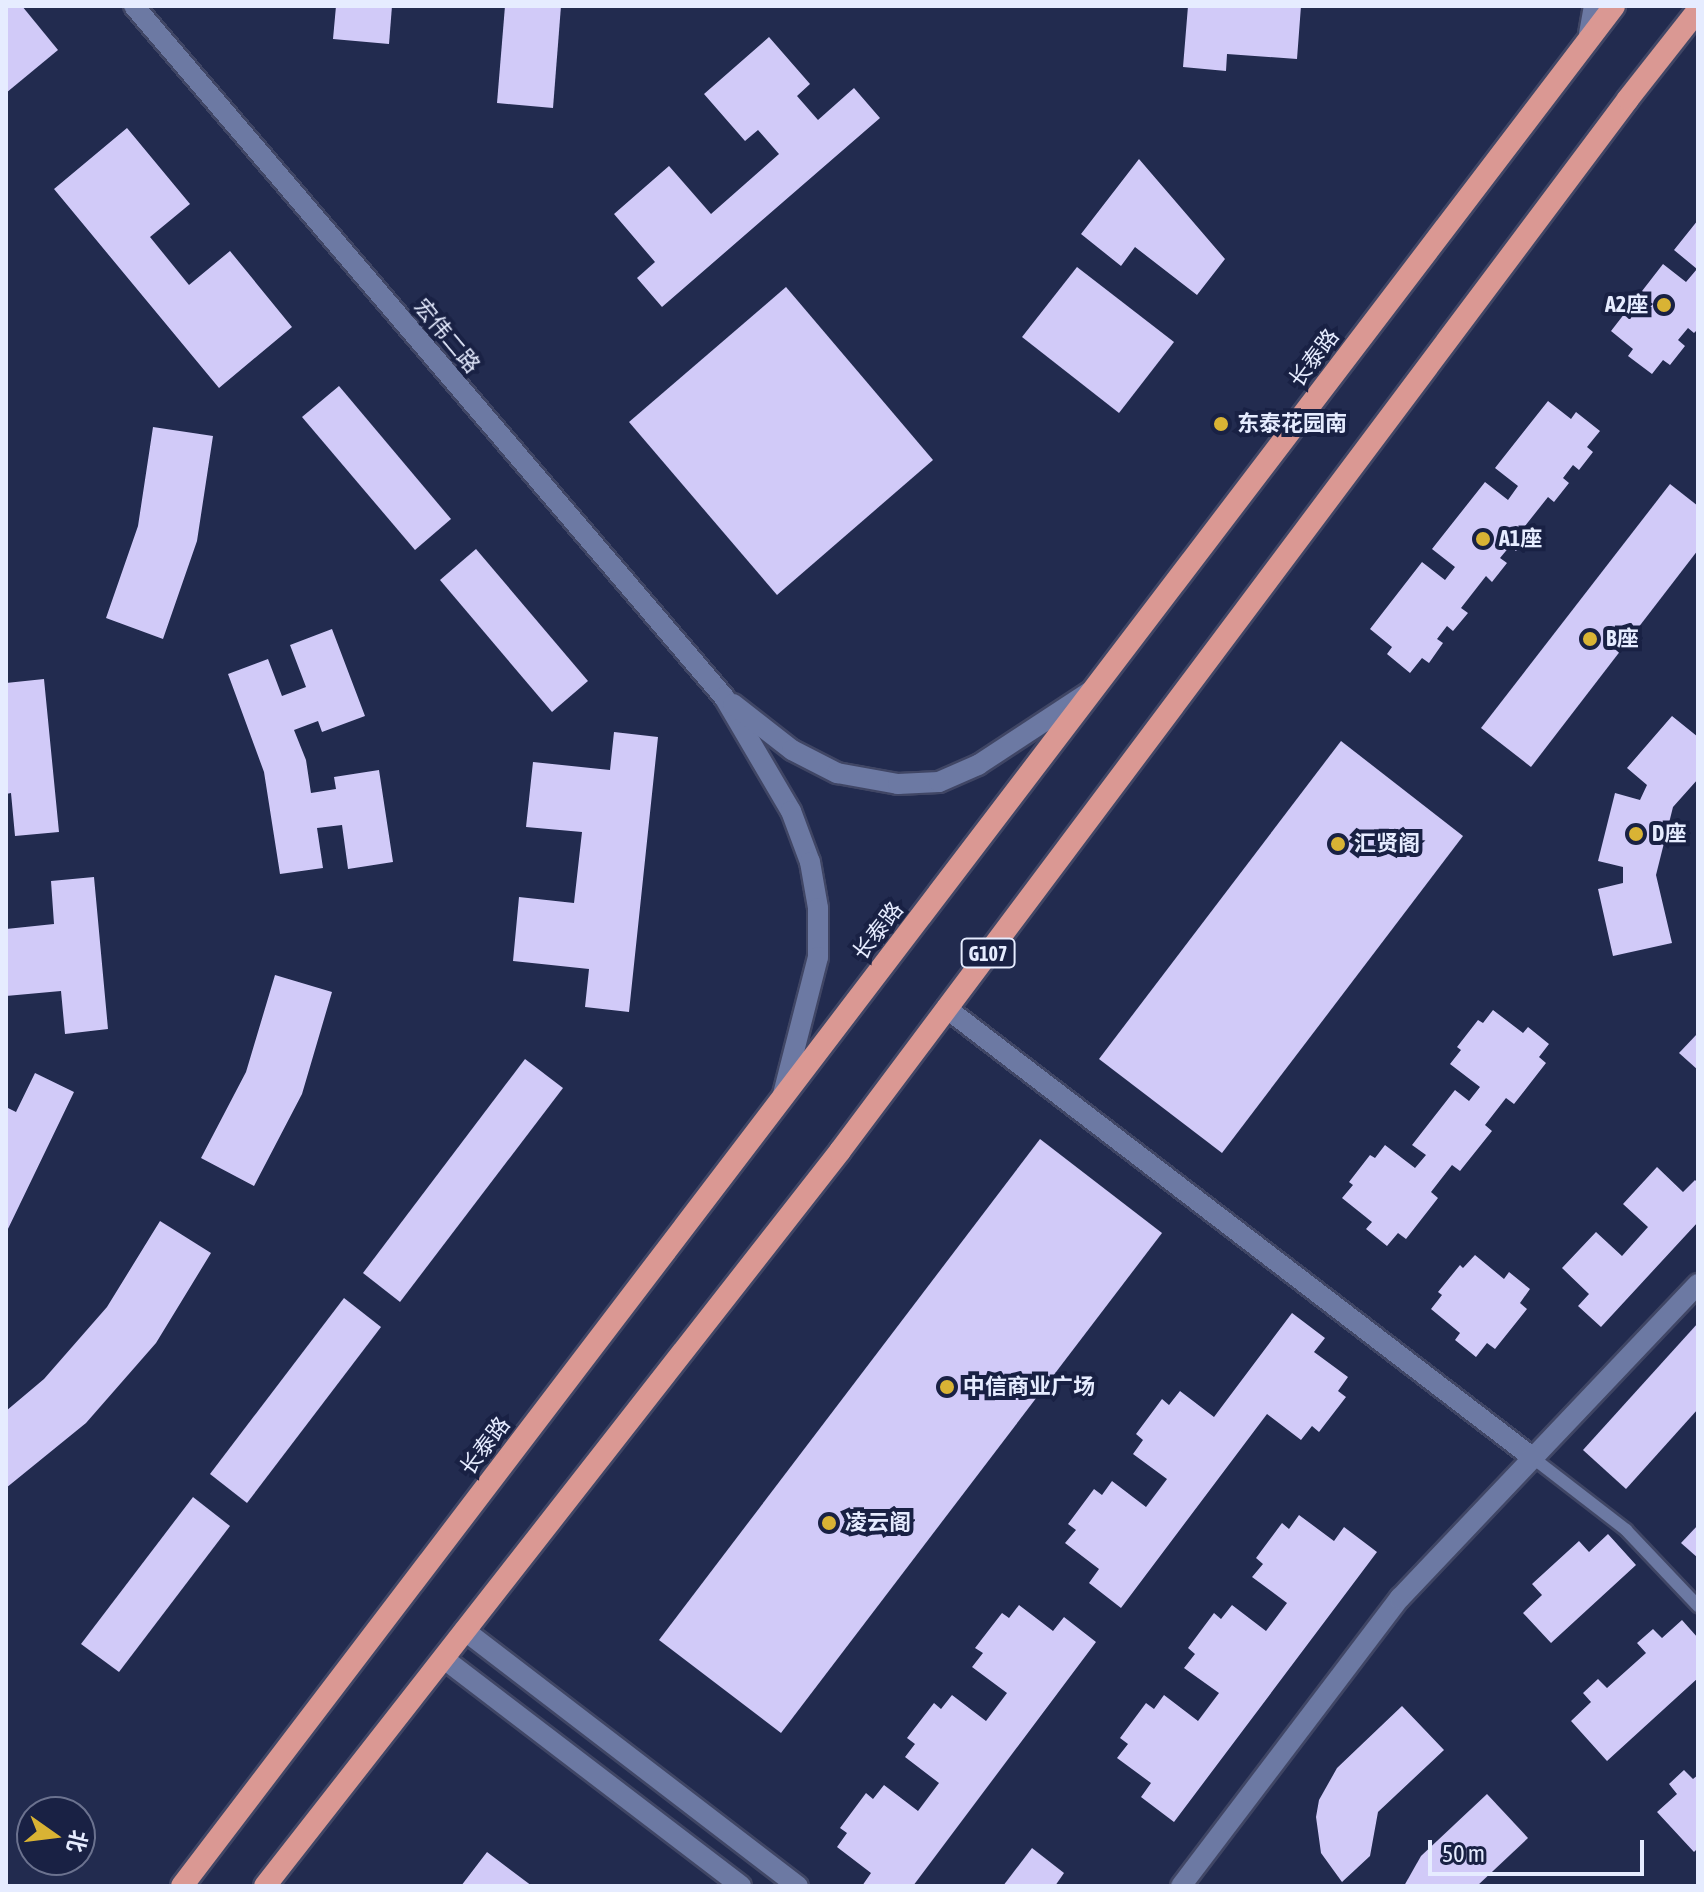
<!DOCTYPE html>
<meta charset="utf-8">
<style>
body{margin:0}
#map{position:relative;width:1704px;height:1892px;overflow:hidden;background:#222b4f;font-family:"Asap Condensed","Noto Sans SC",sans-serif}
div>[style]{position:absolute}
.building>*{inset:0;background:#d1caf8}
.roads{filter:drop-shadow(2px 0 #404665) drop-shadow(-2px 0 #404665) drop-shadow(0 2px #404665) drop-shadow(0 -2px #404665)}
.service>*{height:12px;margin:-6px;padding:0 6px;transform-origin:6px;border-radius:6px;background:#6c79a3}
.minor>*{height:20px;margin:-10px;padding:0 10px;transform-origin:10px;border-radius:10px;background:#6c79a3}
.tertiary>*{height:20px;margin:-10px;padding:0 10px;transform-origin:10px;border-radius:10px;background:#6c79a3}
.trunk>*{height:22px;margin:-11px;padding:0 11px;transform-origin:11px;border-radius:11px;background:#da9893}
.dots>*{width:22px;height:22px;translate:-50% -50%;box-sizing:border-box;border:4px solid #192144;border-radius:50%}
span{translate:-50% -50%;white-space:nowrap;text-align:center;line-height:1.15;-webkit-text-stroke:8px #192144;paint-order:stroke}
.shield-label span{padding:2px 6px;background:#192144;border:2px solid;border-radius:6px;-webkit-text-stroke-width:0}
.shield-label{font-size:20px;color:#e6ecff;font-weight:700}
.poi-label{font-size:22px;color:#e6ecff;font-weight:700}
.right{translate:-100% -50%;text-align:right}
.left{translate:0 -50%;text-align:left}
.street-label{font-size:22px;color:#e6ecff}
.frame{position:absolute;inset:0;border:8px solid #e6ecff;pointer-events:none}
.north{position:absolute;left:16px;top:1796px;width:80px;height:80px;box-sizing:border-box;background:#192144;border:2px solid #6b728f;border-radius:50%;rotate:104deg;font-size:22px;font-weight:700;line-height:32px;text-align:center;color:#e6ecff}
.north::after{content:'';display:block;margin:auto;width:28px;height:36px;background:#d9b334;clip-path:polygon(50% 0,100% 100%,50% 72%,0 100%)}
.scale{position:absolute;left:1428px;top:1840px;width:216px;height:36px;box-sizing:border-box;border:4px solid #e6ecff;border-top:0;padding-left:10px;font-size:24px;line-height:28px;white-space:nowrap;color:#e6ecff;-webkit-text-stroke:6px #192144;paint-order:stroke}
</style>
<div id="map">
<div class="building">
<i style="clip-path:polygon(6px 6px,22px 6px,58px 50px,6px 93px)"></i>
<i style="clip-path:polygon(336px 6px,392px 6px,389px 44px,333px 39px)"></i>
<i style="clip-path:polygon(505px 6px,561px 6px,553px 108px,497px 103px)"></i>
<i style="clip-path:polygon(1188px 6px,1301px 6px,1297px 59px,1227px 54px,1226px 71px,1183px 67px)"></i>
<i style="clip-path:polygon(769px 37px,810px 84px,797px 96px,818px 120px,854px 88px,880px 118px,662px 307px,637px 278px,655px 262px,614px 214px,669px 166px,711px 214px,779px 154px,758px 130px,745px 141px,704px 94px)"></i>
<i style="clip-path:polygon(127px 128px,190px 204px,150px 237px,189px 285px,230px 251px,292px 327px,219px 388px,54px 189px)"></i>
<i style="clip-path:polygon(1139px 159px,1225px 259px,1197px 295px,1135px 247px,1121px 266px,1081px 234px)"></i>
<i style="clip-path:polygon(1698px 220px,1698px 329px,1694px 333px,1688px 328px,1678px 340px,1685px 346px,1670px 365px,1663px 360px,1652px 374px,1628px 356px,1633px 349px,1611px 331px,1663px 264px,1686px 282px,1697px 269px,1674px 250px)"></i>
<i style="clip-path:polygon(1077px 267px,1174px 342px,1119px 413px,1022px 337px)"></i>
<i style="clip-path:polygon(786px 287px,933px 460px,777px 595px,629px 422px)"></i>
<i style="clip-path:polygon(339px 386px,451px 519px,415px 550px,302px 417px)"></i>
<i style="clip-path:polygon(1548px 401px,1571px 419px,1576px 412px,1600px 431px,1587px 447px,1593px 452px,1579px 470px,1573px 465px,1563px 478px,1569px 483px,1554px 502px,1548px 497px,1525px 526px,1531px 532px,1516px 551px,1510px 546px,1500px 558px,1507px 563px,1492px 582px,1486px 576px,1461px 608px,1468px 613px,1453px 631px,1447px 626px,1437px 639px,1443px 643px,1429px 663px,1422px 658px,1410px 673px,1387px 654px,1392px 647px,1370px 629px,1422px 562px,1445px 580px,1455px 567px,1432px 549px,1485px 482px,1508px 500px,1518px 486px,1495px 468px)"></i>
<i style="clip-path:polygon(153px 427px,213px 436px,197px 541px,163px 639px,106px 618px,138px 526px)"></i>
<i style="clip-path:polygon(1670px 484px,1698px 506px,1698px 550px,1531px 767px,1481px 728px)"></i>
<i style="clip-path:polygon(476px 549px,588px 681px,552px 712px,440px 580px)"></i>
<i style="clip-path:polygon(332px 629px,365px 716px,322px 732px,318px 721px,294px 730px,306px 760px,311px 793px,336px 789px,334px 777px,379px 770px,393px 862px,348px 869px,342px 825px,317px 828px,323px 868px,280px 874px,264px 772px,228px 674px,268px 659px,282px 696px,306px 687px,290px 645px)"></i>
<i style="clip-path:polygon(44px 679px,59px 832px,15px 836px,11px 793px,6px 794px,6px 683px)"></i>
<i style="clip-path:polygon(1672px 716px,1698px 737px,1698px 779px,1673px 807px,1656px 875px,1672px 943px,1613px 956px,1598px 889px,1623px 883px,1623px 867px,1598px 861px,1615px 793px,1640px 800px,1647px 785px,1627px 768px)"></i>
<i style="clip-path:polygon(614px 732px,658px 737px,629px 1012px,585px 1007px,589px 969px,513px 961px,519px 897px,574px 903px,582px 832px,526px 827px,533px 762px,610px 770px)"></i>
<i style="clip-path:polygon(1341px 741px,1463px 836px,1222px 1153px,1099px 1059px)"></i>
<i style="clip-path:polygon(94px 877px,108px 1029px,65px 1034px,61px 991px,6px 996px,6px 929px,54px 924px,51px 881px)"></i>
<i style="clip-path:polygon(275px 975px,332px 992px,302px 1094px,254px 1186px,201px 1158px,246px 1072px)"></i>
<i style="clip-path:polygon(1493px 1010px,1523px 1033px,1528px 1027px,1549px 1044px,1539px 1057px,1546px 1063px,1514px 1104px,1506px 1098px,1485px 1125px,1492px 1131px,1460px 1171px,1452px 1165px,1431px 1192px,1438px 1198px,1406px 1239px,1398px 1233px,1387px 1246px,1366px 1229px,1372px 1222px,1342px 1198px,1353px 1185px,1349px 1182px,1370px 1155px,1375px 1158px,1385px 1145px,1415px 1168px,1426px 1155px,1412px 1145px,1455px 1090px,1469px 1101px,1480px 1087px,1450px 1064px,1461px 1050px,1457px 1047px,1478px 1020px,1483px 1023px)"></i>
<i style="clip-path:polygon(1698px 1033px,1698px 1070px,1679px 1053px)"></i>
<i style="clip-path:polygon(525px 1059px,563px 1088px,400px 1302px,363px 1273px)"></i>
<i style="clip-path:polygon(35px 1073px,74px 1092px,6px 1233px,6px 1107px,16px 1112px)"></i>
<i style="clip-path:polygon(1040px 1139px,1162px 1233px,781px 1733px,659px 1640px)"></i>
<i style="clip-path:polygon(1657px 1167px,1683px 1192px,1695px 1180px,1698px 1183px,1698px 1222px,1601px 1327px,1578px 1306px,1589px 1294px,1562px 1268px,1596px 1232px,1622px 1256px,1648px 1227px,1623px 1204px)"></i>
<i style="clip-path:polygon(160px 1221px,211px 1253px,156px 1343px,86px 1423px,6px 1488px,6px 1411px,44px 1379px,107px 1307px)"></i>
<i style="clip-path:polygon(1475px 1255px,1504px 1279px,1509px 1272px,1530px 1289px,1520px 1303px,1527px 1309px,1495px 1349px,1487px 1343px,1476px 1357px,1455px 1340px,1460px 1333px,1431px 1309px,1442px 1295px,1438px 1292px,1460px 1265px,1463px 1268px)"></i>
<i style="clip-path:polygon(344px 1298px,381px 1327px,247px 1503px,210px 1474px)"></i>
<i style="clip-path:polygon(1292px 1313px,1325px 1338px,1314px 1352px,1348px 1377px,1338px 1391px,1346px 1397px,1319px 1432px,1312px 1426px,1301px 1440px,1267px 1414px,1121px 1608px,1089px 1583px,1099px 1569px,1065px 1543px,1076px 1530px,1068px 1524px,1094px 1489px,1102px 1495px,1112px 1481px,1146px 1507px,1167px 1479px,1133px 1454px,1143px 1440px,1136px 1434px,1162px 1399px,1169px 1405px,1180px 1391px,1214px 1417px)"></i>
<i style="clip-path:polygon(1698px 1323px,1698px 1409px,1626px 1489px,1583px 1450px)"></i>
<i style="clip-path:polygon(193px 1497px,230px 1526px,119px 1672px,81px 1644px)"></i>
<i style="clip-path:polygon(1299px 1515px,1334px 1541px,1344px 1527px,1377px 1552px,1174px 1822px,1141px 1797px,1151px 1783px,1117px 1758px,1128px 1744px,1120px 1738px,1146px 1703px,1154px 1709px,1164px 1695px,1198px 1721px,1219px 1693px,1184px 1668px,1195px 1654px,1188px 1648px,1214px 1613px,1221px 1619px,1232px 1605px,1266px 1631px,1287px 1603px,1252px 1577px,1263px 1564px,1256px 1558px,1282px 1523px,1289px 1529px)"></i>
<i style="clip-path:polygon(1698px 1525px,1698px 1558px,1681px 1543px)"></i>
<i style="clip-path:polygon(1608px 1534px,1636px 1565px,1551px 1643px,1523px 1613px,1542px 1595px,1532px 1584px,1579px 1541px,1589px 1552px)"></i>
<i style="clip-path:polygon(1019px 1605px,1053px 1631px,1064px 1617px,1096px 1642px,913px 1886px,862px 1886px,871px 1873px,837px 1847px,847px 1833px,840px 1828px,866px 1793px,873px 1799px,884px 1785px,918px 1811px,939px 1783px,905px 1757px,915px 1744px,907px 1738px,934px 1703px,941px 1709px,952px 1695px,986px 1721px,1007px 1693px,972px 1667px,983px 1653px,975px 1648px,1002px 1613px,1009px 1618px)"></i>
<i style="clip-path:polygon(1682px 1620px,1698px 1638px,1698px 1678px,1607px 1761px,1571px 1721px,1591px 1702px,1583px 1693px,1598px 1679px,1607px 1688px,1646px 1653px,1637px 1643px,1653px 1629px,1662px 1638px)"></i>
<i style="clip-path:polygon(1402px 1706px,1444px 1750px,1378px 1812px,1370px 1856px,1342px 1882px,1321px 1853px,1316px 1817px,1319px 1800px,1337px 1768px)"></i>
<i style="clip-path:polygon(1684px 1770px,1693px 1779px,1698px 1775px,1698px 1848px,1694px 1852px,1657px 1812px,1677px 1794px,1669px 1784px)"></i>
<i style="clip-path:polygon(1487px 1794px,1528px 1838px,1477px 1886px,1404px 1886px,1421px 1856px)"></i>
<i style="clip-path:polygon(1032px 1848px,1064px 1873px,1055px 1886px,1003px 1886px)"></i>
<i style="clip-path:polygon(487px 1852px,516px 1874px,532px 1886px,461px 1886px)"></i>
</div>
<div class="roads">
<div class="service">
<i style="left:1533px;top:1458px;width:118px;rotate:37.7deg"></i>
<i style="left:1626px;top:1530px;width:105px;rotate:46.5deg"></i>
</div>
<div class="minor">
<i style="left:134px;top:6px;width:909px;rotate:49.51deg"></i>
<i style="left:724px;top:697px;width:132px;rotate:59.6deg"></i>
<i style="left:791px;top:811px;width:54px;rotate:69.6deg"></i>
<i style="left:810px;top:862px;width:47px;rotate:80.1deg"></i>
<i style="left:818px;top:908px;width:49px;rotate:90deg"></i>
<i style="left:818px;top:957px;width:146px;rotate:104.3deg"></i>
<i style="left:733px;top:704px;width:75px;rotate:37.9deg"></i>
<i style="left:792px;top:750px;width:51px;rotate:27.1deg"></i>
<i style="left:837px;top:773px;width:62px;rotate:10.2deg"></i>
<i style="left:898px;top:784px;width:41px;rotate:-2.8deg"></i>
<i style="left:939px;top:782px;width:43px;rotate:-23.6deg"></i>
<i style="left:978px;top:765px;width:133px;rotate:-33.3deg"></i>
<i style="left:946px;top:1008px;width:740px;rotate:37.47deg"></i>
<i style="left:464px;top:1630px;width:421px;rotate:37.5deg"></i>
<i style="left:443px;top:1658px;width:375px;rotate:37.4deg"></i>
<i style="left:1181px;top:1886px;width:362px;rotate:-52.8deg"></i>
<i style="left:1400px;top:1598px;width:433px;rotate:-46.5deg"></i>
</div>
<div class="tertiary">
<i style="left:1589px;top:34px;width:28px;rotate:-80deg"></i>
</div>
<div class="trunk">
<i style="left:182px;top:1886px;width:2363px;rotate:-52.7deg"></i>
<i style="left:265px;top:1886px;width:933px;rotate:-51.96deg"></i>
<i style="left:840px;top:1151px;width:1314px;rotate:-53.16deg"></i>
<i style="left:1628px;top:99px;width:113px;rotate:-51.8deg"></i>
</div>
</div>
<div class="dots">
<i style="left:1664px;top:305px;background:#d9b334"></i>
<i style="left:1221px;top:424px;background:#d9b334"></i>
<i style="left:1483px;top:539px;background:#d9b334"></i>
<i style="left:1590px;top:639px;background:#d9b334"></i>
<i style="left:1636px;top:834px;background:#d9b334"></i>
<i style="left:1338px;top:844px;background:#d9b334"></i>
<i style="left:947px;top:1387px;background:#d9b334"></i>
<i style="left:829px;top:1523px;background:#d9b334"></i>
</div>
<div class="shield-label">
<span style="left:988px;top:953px">G107</span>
</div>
<div class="poi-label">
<span class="right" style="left:1648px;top:305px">A2座</span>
<span class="left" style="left:1237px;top:424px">东泰花园南</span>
<span class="left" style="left:1499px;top:539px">A1座</span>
<span class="left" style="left:1606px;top:639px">B座</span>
<span class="left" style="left:1652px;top:834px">D座</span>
<span class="left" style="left:1354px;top:844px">汇贤阁</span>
<span class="left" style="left:963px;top:1387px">中信商业广场</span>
<span class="left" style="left:845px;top:1523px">凌云阁</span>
</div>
<div class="street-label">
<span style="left:447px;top:336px;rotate:50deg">宏伟二路</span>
<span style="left:1314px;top:358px;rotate:-53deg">长泰路</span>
<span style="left:878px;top:931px;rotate:-52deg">长泰路</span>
<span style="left:485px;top:1446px;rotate:-53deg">长泰路</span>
</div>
<div class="frame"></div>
<div class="north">北</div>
<div class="scale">50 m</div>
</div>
